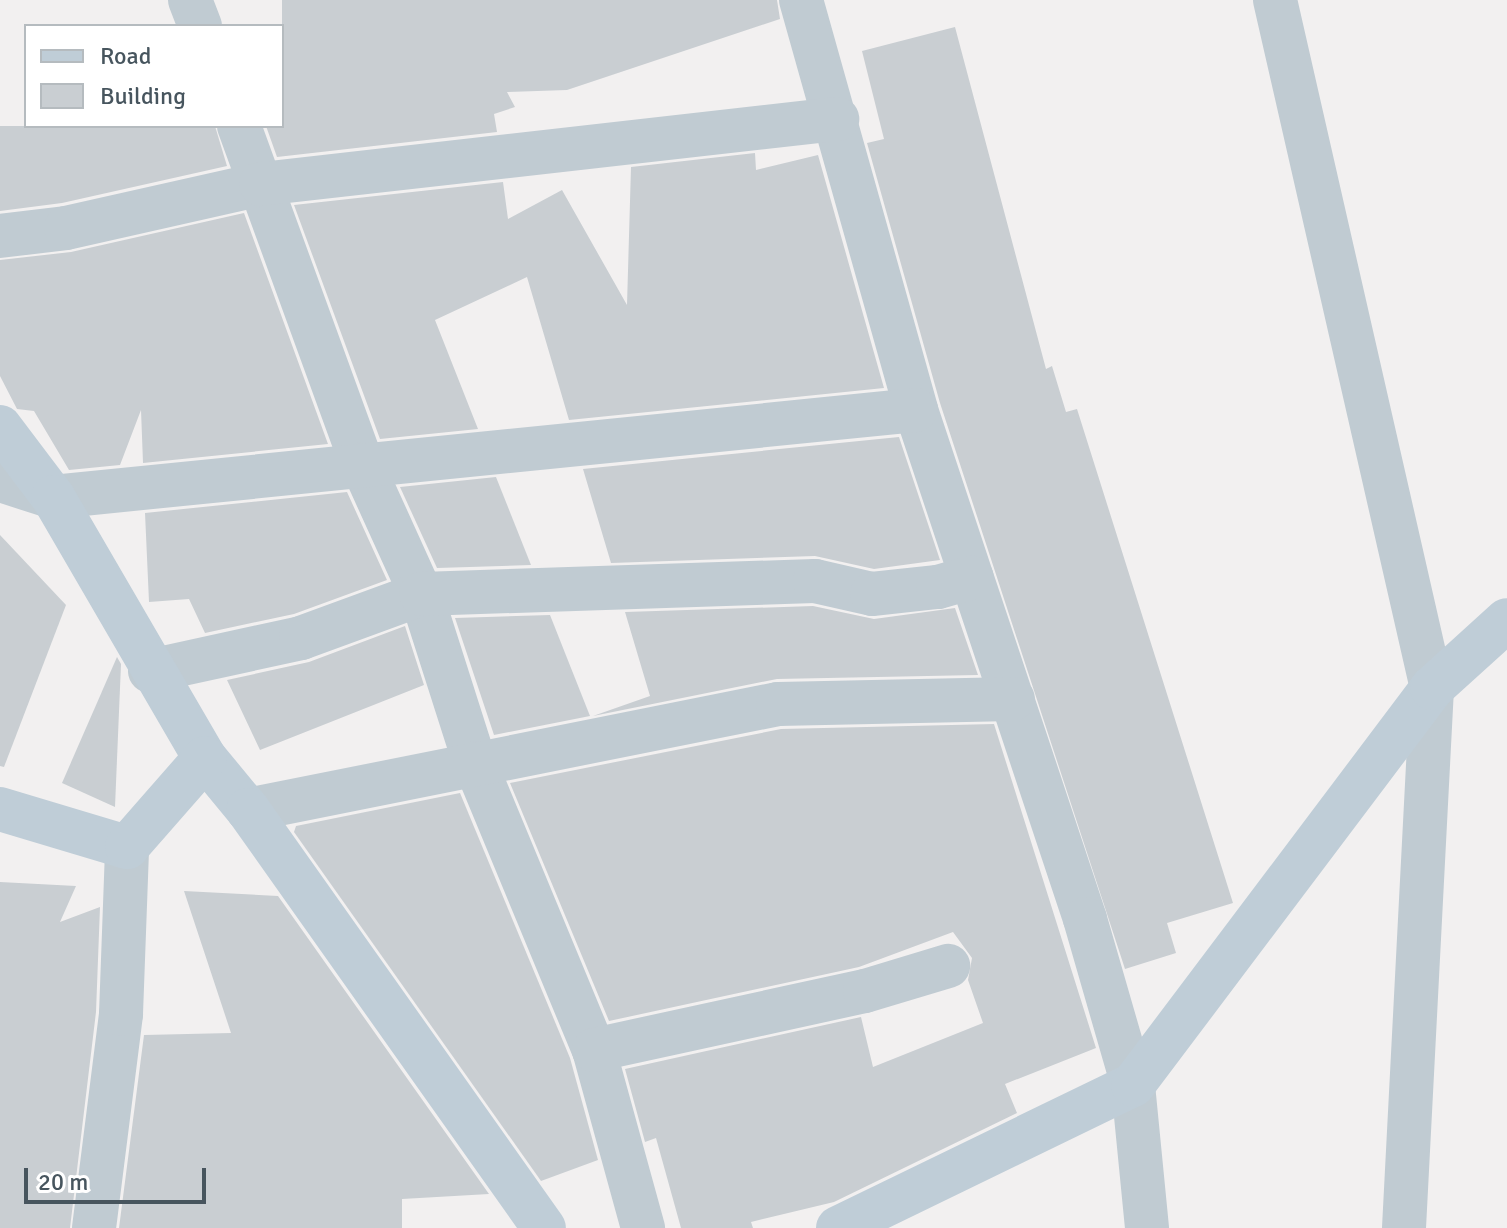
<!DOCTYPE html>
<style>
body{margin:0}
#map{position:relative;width:1507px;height:1228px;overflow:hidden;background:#f2f0f0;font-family:Signika,sans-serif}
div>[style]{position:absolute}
.building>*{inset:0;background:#c9ced2}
.street>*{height:44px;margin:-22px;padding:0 22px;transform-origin:22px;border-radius:22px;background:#c0cbd2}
.secondary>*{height:44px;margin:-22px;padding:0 22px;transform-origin:22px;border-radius:22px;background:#bfcdd7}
span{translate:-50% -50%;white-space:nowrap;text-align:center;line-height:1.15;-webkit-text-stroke:8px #fff;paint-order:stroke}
.legend{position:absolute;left:24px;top:24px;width:260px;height:104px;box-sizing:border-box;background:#fff;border:2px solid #b5bbbf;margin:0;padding:10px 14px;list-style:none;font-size:24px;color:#47555e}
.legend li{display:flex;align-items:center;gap:16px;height:40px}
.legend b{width:40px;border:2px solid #b5bbbf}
.scale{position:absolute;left:24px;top:1168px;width:182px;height:36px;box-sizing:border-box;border:4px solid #47555e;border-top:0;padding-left:10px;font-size:24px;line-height:28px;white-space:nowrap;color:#47555e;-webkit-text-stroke:6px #fff;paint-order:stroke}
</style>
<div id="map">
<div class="building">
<i style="clip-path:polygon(282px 0,777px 0,780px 19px,567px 90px,507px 92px,515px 107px,494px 114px,497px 132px,277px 157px,266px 126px,282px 126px)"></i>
<i style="clip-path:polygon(955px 27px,1046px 369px,1052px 366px,1066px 412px,1077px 409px,1233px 903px,1167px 923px,1176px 953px,1125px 969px,940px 403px,867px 143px,884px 139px,862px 51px)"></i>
<i style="clip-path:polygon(0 126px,215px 126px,227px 166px,62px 203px,0 211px)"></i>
<i style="clip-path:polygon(755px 153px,756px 170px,818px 155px,884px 388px,569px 420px,527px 277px,435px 320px,478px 429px,380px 439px,294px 205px,503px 182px,508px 219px,562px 190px,627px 305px,631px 167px)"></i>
<i style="clip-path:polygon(244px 213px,328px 444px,143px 463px,141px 410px,120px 465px,69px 470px,34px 411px,17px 409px,0 376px,0 260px,71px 252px)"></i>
<i style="clip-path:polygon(899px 437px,940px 560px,874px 569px,815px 556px,611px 563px,583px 469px)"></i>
<i style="clip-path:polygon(496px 477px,531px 565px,437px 568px,400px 487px)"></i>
<i style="clip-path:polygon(347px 492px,387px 580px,294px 614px,205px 633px,189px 599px,149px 602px,145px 513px)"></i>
<i style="clip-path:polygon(0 535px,66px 605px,4px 767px,0 766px)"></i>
<i style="clip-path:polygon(813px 606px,874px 619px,955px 608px,978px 675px,777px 679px,593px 716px,650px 696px,625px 612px)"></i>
<i style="clip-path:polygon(550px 615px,590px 716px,494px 735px,455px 618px)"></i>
<i style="clip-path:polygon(405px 626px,424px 685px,260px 750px,227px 680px,309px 662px)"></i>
<i style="clip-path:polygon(117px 657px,121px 664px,115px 807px,62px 783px)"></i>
<i style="clip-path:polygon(994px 724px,1096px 1048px,1005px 1084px,1017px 1113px,834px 1202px,751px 1222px,753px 1228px,681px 1228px,656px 1138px,645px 1142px,625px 1069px,861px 1017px,873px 1067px,983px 1023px,968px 980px,972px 958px,953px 932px,859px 967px,609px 1021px,510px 783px,781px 729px)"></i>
<i style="clip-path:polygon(460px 793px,570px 1058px,598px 1160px,541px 1181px,294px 832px,296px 826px)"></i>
<i style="clip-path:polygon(0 882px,76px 886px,60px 922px,100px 907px,96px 1012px,70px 1228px,0 1228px)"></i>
<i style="clip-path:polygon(184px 891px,278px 896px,489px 1194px,402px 1199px,402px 1228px,119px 1228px,144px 1035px,231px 1033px)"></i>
</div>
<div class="street">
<i style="left:190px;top:0;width:28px;rotate:69deg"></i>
<i style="left:801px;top:0;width:426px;rotate:74.3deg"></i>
<i style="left:916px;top:410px;width:536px;rotate:71.63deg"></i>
<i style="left:1085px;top:919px;width:173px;rotate:73.9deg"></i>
<i style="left:1133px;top:1085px;width:144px;rotate:84.4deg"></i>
<i style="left:1275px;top:0;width:706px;rotate:77.15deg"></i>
<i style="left:1432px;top:688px;width:541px;rotate:92.97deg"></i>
<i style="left:239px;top:126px;width:360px;rotate:70deg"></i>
<i style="left:362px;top:464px;width:143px;rotate:65.6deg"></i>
<i style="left:421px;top:594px;width:177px;rotate:72.3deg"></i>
<i style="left:475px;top:763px;width:311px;rotate:67.5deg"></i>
<i style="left:594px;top:1050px;width:185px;rotate:74.6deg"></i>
<i style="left:0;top:236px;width:66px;rotate:-6.9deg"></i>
<i style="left:66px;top:228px;width:200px;rotate:-12.7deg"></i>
<i style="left:261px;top:184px;width:580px;rotate:-6.44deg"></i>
<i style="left:0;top:480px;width:56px;rotate:17.8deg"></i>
<i style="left:53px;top:497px;width:867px;rotate:-5.76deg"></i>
<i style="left:150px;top:671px;width:155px;rotate:-12.3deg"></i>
<i style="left:301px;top:638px;width:128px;rotate:-20.1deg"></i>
<i style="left:421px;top:594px;width:394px;rotate:-1.9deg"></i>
<i style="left:815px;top:581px;width:58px;rotate:12.8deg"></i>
<i style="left:872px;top:594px;width:66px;rotate:-6.1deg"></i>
<i style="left:938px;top:587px;width:35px;rotate:-16deg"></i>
<i style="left:248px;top:810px;width:540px;rotate:-11.31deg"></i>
<i style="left:778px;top:704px;width:235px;rotate:-1.2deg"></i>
<i style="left:594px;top:1050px;width:277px;rotate:-12.3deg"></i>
<i style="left:865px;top:991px;width:87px;rotate:-16.8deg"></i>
<i style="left:94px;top:1228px;width:216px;rotate:-82.8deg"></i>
<i style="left:121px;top:1014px;width:167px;rotate:-87.9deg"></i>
</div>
<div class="secondary">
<i style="left:0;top:427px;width:88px;rotate:52.9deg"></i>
<i style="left:53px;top:497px;width:302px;rotate:59.8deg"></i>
<i style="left:205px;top:758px;width:67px;rotate:50.4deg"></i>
<i style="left:248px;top:810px;width:512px;rotate:54.7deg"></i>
<i style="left:0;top:809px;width:133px;rotate:16.7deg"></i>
<i style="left:127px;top:847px;width:118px;rotate:-48.8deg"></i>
<i style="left:838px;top:1228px;width:328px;rotate:-25.9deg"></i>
<i style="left:1133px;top:1085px;width:497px;rotate:-53deg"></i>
<i style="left:1432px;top:688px;width:101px;rotate:-42.2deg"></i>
</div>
<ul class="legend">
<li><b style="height:10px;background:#bfcdd7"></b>Road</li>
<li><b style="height:22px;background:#c9ced2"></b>Building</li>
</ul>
<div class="scale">20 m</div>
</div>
